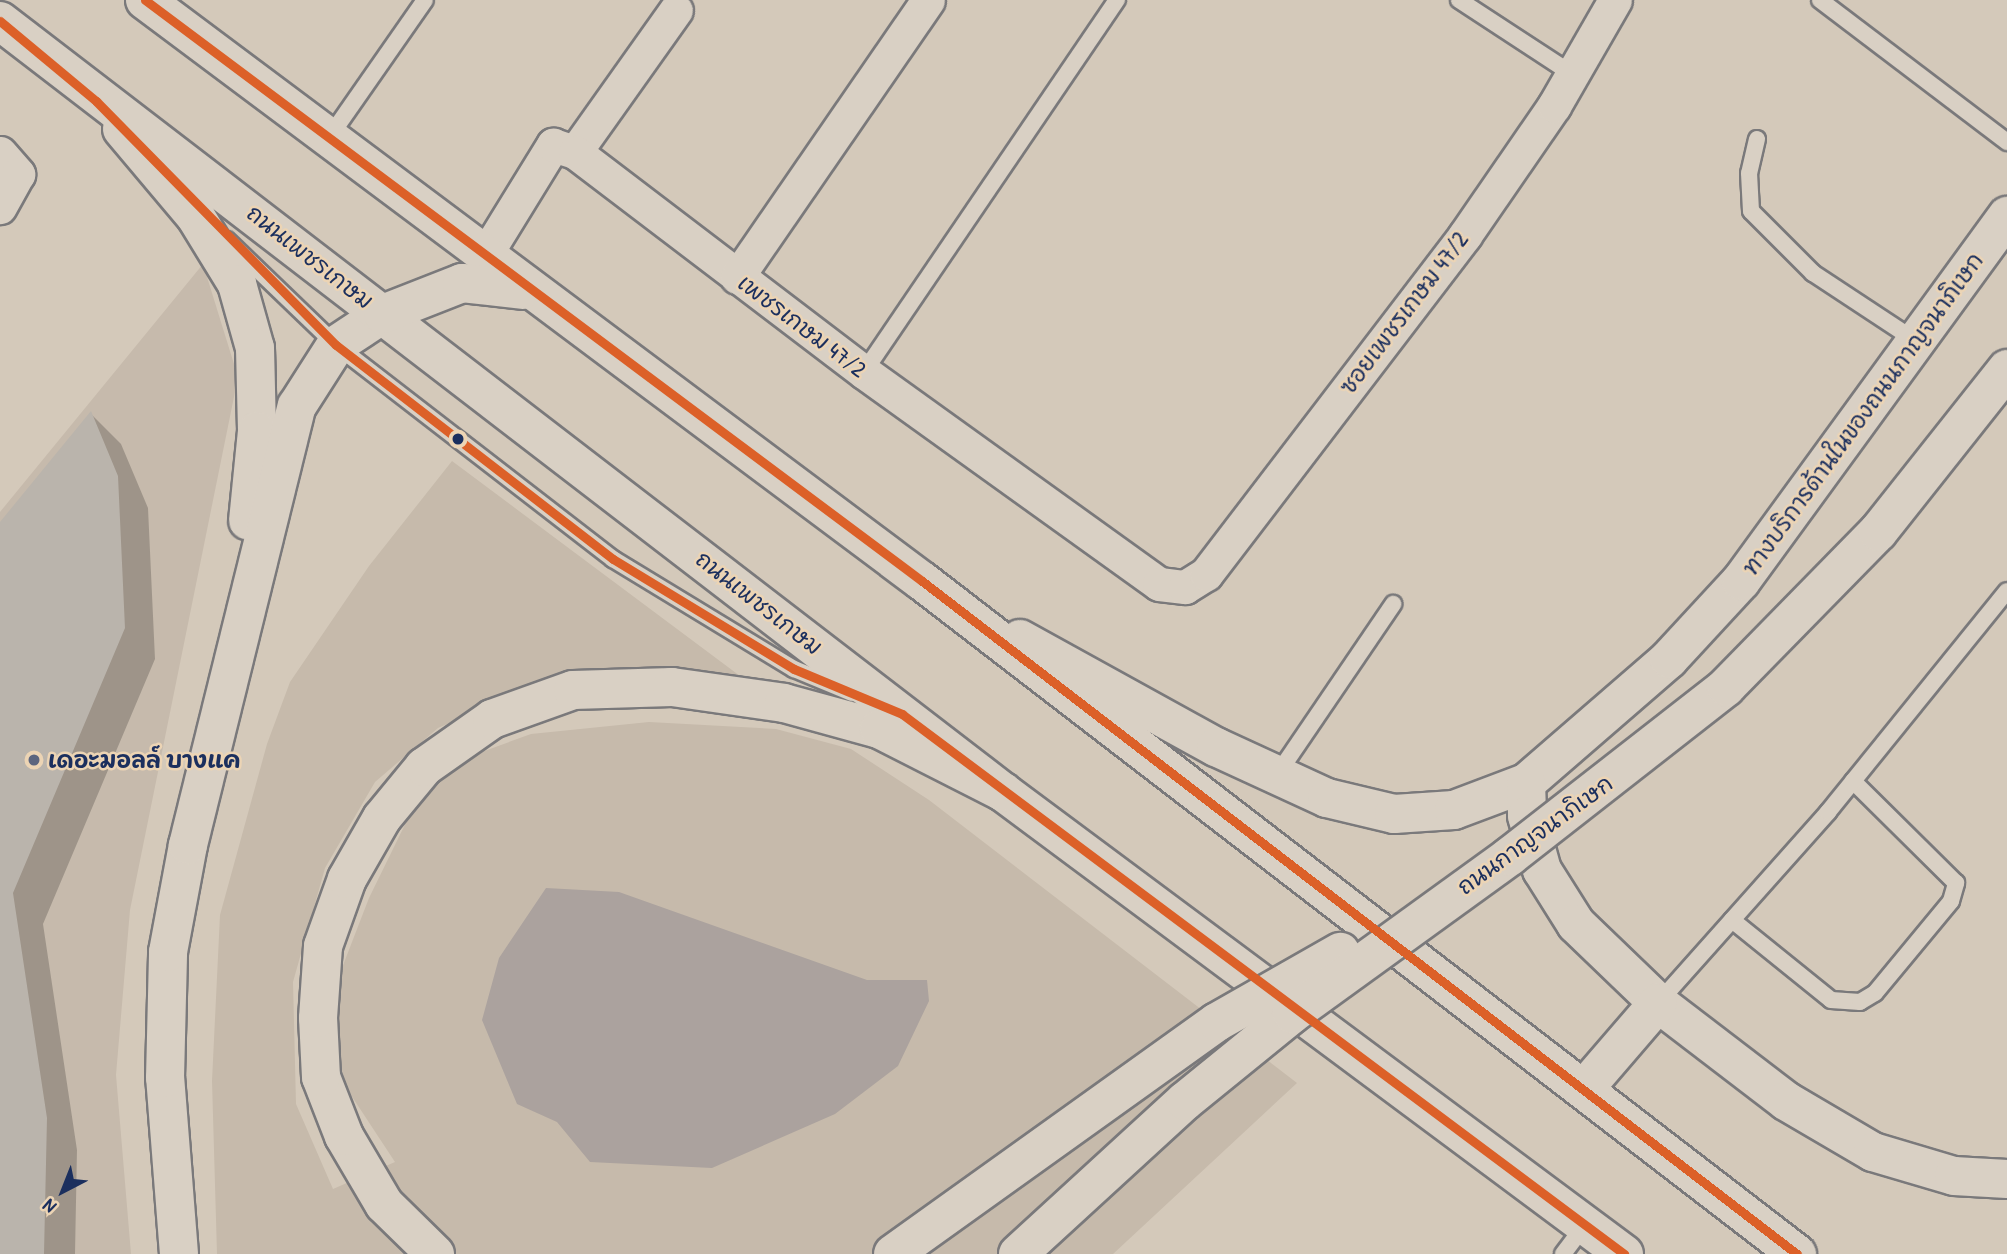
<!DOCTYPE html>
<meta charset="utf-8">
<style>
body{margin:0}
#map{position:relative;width:2007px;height:1254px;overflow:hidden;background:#d4c9ba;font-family:"Patrick Hand","Playpen Sans Thai",sans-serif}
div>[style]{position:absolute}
.built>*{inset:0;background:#c6baac}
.green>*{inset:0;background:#c6baab}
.water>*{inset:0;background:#aba29e}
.shadow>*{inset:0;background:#0003}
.building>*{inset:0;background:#bab4ac}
.roads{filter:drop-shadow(2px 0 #7a797b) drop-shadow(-2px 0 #7a797b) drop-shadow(0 2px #7a797b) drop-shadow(0 -2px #7a797b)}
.lane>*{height:16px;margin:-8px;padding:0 8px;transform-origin:8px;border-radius:8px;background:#d9d0c4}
.street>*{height:33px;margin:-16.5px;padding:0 16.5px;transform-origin:16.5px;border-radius:16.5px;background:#d9d0c4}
.secondary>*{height:38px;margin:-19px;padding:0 19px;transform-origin:19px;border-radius:19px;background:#d9d0c4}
.primary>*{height:38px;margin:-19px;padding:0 19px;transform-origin:19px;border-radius:19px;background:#d9d0c4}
.highway>*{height:38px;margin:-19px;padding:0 19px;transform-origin:19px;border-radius:19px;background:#d9d0c4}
.bridges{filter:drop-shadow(2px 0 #7a797b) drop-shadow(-2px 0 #7a797b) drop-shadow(0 2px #7a797b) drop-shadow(0 -2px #7a797b)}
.highway-bridge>*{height:38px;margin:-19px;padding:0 19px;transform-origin:19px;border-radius:19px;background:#d9d0c4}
.bus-1>*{height:9px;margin:-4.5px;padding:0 4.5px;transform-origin:4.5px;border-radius:4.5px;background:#dc6028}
.dots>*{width:19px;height:19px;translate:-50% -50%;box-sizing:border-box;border:4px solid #ecd4b4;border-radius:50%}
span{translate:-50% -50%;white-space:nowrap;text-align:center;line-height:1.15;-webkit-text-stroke:5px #ecd4b4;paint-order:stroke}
.street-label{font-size:23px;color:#1b2f5e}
.poi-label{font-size:23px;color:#1b2f5e;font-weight:700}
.left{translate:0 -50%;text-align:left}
.north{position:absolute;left:28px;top:1156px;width:70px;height:70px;-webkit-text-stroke:5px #ecd4b4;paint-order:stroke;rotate:222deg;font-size:19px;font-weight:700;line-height:28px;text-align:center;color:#1b2f5e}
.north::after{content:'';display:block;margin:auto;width:24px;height:32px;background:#1b2f5e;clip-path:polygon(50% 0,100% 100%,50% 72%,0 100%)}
</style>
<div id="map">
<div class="built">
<i style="clip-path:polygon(203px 264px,238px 377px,130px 910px,116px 1075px,131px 1254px,0 1254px,0 512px)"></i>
</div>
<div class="green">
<i style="clip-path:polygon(452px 461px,740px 676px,558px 675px,438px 728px,375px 782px,325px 868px,293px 982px,296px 1104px,333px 1189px,395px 1162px,345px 1086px,334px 1040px,335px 986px,369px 898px,416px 802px,454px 762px,531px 734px,649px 722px,776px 729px,851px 749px,929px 800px,1297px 1083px,1113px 1254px,217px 1254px,212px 1081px,220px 915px,267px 744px,290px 682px,369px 566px)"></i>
</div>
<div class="water">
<i style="clip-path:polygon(546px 888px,619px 892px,867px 980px,927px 980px,929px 1001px,898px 1066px,835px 1114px,712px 1168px,590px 1162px,557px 1122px,517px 1104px,482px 1020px,499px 958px)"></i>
</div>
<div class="shadow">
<i style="clip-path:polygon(91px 414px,121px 444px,148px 508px,155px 659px,43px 924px,77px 1150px,75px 1254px,0 1254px,0 524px)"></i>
</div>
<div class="building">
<i style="clip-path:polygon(91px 411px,118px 476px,125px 628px,13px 893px,47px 1118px,44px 1254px,0 1254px,0 522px)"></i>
</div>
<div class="roads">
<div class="lane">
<i style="left:1459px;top:0;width:135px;rotate:33.2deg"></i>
<i style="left:1820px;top:0;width:235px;rotate:37.2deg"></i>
<i style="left:328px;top:139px;width:169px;rotate:-55.1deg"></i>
<i style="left:1757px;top:139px;width:35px;rotate:103deg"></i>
<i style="left:1749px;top:173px;width:38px;rotate:87deg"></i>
<i style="left:1751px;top:211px;width:88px;rotate:45deg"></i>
<i style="left:1813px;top:273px;width:123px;rotate:33.4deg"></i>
<i style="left:227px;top:240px;width:151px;rotate:43.9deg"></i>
<i style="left:336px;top:345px;width:350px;rotate:37.7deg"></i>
<i style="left:613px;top:559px;width:212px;rotate:31.3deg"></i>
<i style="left:794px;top:669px;width:63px;rotate:22.5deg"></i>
<i style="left:864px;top:372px;width:450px;rotate:-55.8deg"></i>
<i style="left:1277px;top:775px;width:207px;rotate:-55.8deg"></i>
<i style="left:1732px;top:920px;width:127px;rotate:38.9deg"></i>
<i style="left:1831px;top:1000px;width:29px;rotate:4deg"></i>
<i style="left:1860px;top:1002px;width:17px;rotate:-31deg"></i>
<i style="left:1875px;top:993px;width:119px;rotate:-50.4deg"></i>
<i style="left:1951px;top:901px;width:19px;rotate:-74deg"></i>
<i style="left:1956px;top:883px;width:145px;rotate:-135.3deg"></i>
<i style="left:1658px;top:1003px;width:256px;rotate:-48.3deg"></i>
<i style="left:1828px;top:812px;width:284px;rotate:-51deg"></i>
<i style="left:1563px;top:1254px;width:36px;rotate:-53deg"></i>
</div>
<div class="street">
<i style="left:575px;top:152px;width:174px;rotate:-54.6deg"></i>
<i style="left:0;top:153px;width:28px;rotate:49deg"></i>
<i style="left:18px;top:174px;width:38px;rotate:119deg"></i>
<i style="left:484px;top:257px;width:132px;rotate:-58.4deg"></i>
<i style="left:553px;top:145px;width:23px;rotate:18deg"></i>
<i style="left:575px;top:152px;width:363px;rotate:37.3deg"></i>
<i style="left:864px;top:372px;width:363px;rotate:35.7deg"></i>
<i style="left:1159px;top:584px;width:26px;rotate:7deg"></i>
<i style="left:1185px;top:587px;width:25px;rotate:-32deg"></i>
<i style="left:1206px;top:574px;width:427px;rotate:-52.6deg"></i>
<i style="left:1465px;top:235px;width:157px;rotate:-55.4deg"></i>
<i style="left:1554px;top:106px;width:122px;rotate:-60.1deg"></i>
<i style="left:737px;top:277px;width:336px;rotate:-55.4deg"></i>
</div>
<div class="secondary">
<i style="left:122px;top:129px;width:115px;rotate:49.9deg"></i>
<i style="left:196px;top:217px;width:79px;rotate:58.5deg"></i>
<i style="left:237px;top:284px;width:66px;rotate:74.3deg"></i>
<i style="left:255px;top:348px;width:83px;rotate:88.6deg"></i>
<i style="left:257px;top:431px;width:90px;rotate:95.7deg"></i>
<i style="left:1020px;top:639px;width:224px;rotate:28.9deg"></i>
<i style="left:1216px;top:747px;width:122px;rotate:24.7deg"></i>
<i style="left:1327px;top:798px;width:69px;rotate:13.4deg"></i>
<i style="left:1394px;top:814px;width:60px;rotate:-3.8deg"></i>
<i style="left:1454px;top:810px;width:77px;rotate:-20.6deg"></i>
<i style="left:1526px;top:783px;width:189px;rotate:-40.9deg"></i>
<i style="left:1669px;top:659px;width:106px;rotate:-47.3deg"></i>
<i style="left:1741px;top:581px;width:452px;rotate:-53.9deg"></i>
<i style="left:1526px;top:783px;width:33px;rotate:88deg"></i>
<i style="left:1527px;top:816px;width:56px;rotate:74.5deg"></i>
<i style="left:1542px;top:870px;width:64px;rotate:57.8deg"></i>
<i style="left:1576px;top:924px;width:114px;rotate:43.9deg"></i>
<i style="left:1658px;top:1003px;width:161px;rotate:37.4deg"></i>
<i style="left:1786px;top:1101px;width:101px;rotate:30.4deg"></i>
<i style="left:1873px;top:1152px;width:84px;rotate:16.5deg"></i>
<i style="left:1954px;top:1176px;width:53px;rotate:3.2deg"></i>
<i style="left:179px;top:1254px;width:177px;rotate:-94.5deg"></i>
<i style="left:165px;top:1078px;width:126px;rotate:-88.6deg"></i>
<i style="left:168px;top:952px;width:109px;rotate:-79.4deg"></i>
<i style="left:188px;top:845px;width:452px;rotate:-76.1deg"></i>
<i style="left:297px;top:406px;width:72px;rotate:-57.4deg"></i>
<i style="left:336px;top:345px;width:56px;rotate:-33.4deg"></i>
</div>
<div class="primary">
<i style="left:145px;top:0;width:970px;rotate:36.79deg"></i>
<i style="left:922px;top:581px;width:1104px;rotate:37.57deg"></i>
<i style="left:0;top:21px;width:1265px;rotate:37.55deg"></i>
<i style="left:1003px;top:792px;width:774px;rotate:36.65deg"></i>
<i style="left:383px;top:314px;width:85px;rotate:-21.4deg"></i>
<i style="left:462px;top:283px;width:61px;rotate:6.5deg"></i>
<i style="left:1584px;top:1089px;width:113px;rotate:-49.3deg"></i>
</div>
<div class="highway">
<i style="left:435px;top:1254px;width:71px;rotate:-135.6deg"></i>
<i style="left:384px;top:1204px;width:79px;rotate:-120.5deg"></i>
<i style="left:344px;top:1136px;width:63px;rotate:-111.3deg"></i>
<i style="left:321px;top:1077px;width:59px;rotate:-92.9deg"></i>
<i style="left:318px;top:1018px;width:72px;rotate:-86deg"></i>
<i style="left:323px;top:946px;width:71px;rotate:-70.3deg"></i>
<i style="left:347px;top:879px;width:70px;rotate:-60.2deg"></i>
<i style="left:382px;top:818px;width:66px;rotate:-50.5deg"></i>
<i style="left:424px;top:767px;width:83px;rotate:-35.2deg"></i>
<i style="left:492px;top:719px;width:86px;rotate:-19.7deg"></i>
<i style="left:573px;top:690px;width:99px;rotate:-1.7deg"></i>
<i style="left:672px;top:687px;width:113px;rotate:8.1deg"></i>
<i style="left:784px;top:703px;width:98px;rotate:15.3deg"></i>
<i style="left:879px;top:729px;width:139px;rotate:26.9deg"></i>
</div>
</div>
<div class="bridges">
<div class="highway-bridge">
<i style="left:893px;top:1254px;width:398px;rotate:-35.6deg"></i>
<i style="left:1217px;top:1022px;width:142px;rotate:-29.6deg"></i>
<i style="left:1018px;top:1254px;width:226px;rotate:-42.5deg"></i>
<i style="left:1185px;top:1101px;width:138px;rotate:-39.1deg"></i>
<i style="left:1292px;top:1014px;width:269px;rotate:-35.9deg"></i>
<i style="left:1510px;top:856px;width:274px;rotate:-38deg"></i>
<i style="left:1726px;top:687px;width:217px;rotate:-45.6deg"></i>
<i style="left:1878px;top:532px;width:208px;rotate:-51.6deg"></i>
</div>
</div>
<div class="bus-1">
<i style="left:145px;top:0;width:970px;rotate:36.79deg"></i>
<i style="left:922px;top:581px;width:1104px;rotate:37.57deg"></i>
<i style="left:0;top:21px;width:125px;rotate:39.8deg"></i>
<i style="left:96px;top:101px;width:342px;rotate:45.5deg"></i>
<i style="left:336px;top:345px;width:350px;rotate:37.7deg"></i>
<i style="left:613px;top:559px;width:212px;rotate:31.3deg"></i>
<i style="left:794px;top:669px;width:117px;rotate:22.6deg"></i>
<i style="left:902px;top:714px;width:902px;rotate:36.79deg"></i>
</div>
<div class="dots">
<i style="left:458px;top:439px;background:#1b2f5e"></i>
<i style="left:34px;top:760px;background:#5c657e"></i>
</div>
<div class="street-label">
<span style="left:310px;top:257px;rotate:38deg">ถนนเพชรเกษม</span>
<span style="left:1404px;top:313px;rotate:-53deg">ซอยเพชรเกษม 47/2</span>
<span style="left:802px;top:326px;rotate:37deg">เพชรเกษม 47/2</span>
<span style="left:1863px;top:414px;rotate:-54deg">ทางบริการด้านในของถนนกาญจนาภิเษก</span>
<span style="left:759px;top:603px;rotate:38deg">ถนนเพชรเกษม</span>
<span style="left:1535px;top:835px;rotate:-36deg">ถนนกาญจนาภิเษก</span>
</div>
<div class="poi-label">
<span class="left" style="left:48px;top:760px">เดอะมอลล์ บางแค</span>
</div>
<div class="north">N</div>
</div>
